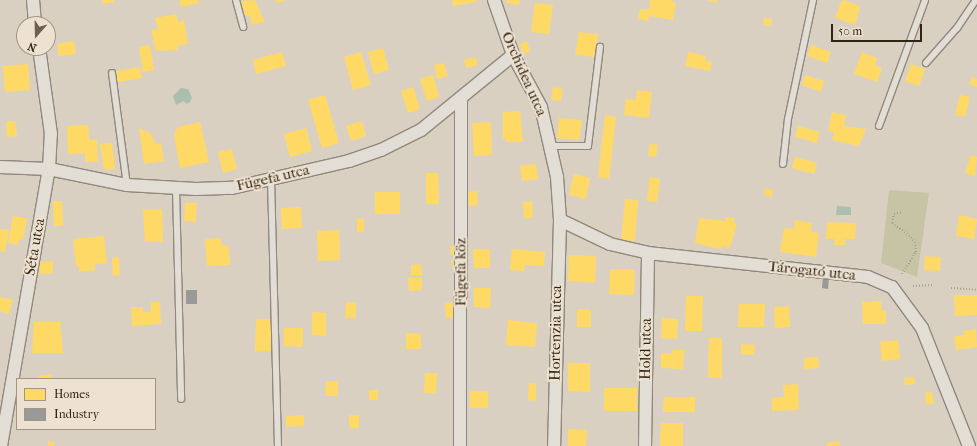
<!DOCTYPE html>
<meta charset="utf-8">
<style>
body{margin:0}
#map{position:relative;width:977px;height:446px;overflow:hidden;background:#dad0c2;font-family:"IM FELL French Canon",serif}
div>[style]{position:absolute}
.green>*{inset:0;background:#c6c4a5}
.water>*{inset:0;background:#abbfb0}
.homes>*{inset:0;background:#ffd966}
.industry>*{inset:0;background:#999}
.path>*{height:2px;margin-top:-1px;transform-origin:0;background:repeating-linear-gradient(90deg,#a39d96 0 1px,transparent 0 3px)}
.roads{filter:drop-shadow(1px 0 #90887e) drop-shadow(-1px 0 #90887e) drop-shadow(0 1px #90887e) drop-shadow(0 -1px #90887e)}
.service>*{height:6px;margin:-3px;padding:0 3px;transform-origin:3px;border-radius:3px;background:#e2ded6}
.minor>*{height:12px;margin:-6px;padding:0 6px;transform-origin:6px;border-radius:6px;background:#e2ded6}
span{translate:-50% -50%;white-space:nowrap;text-align:center;line-height:1.15;-webkit-text-stroke:4px #ede1d1;paint-order:stroke}
.street-label{font-size:15px;color:#322412}
.legend{position:absolute;left:16px;top:378px;width:140px;height:52px;box-sizing:border-box;background:#ede1d1;border:1px solid #a29585;margin:0;padding:5px 7px;list-style:none;font-size:12px;color:#322412}
.legend li{display:flex;align-items:center;gap:8px;height:20px}
.legend b{width:20px;border:1px solid #a29585}
.north{position:absolute;left:16px;top:16px;width:40px;height:40px;box-sizing:border-box;background:#ede1d1;border:1px solid #a29585;border-radius:50%;rotate:200deg;font-size:11px;font-weight:700;line-height:16px;text-align:center;color:#322412}
.north::after{content:'';display:block;margin:auto;width:14px;height:18px;background:#6d6050;clip-path:polygon(50% 0,100% 100%,50% 72%,0 100%)}
.scale{position:absolute;left:831px;top:24px;width:91px;height:18px;box-sizing:border-box;border:2px solid #322412;border-top:0;padding-left:5px;font-size:12px;line-height:14px;white-space:nowrap;color:#322412;-webkit-text-stroke:3px #ede1d1;paint-order:stroke}
</style>
<div id="map">
<div class="green">
<i style="clip-path:polygon(889px 190px,929px 193px,917px 277px,881px 263px)"></i>
</div>
<div class="water">
<i style="clip-path:polygon(181px 88px,188px 89px,192px 98px,190px 102px,186px 104px,184px 101px,176px 105px,173px 96px)"></i>
<i style="clip-path:polygon(837px 206px,851px 207px,851px 215px,836px 215px)"></i>
</div>
<div class="homes">
<i style="clip-path:polygon(102px 0,114px 0,114px 2px,102px 4px)"></i>
<i style="clip-path:polygon(179px 0,198px 0,199px 3px,181px 7px)"></i>
<i style="clip-path:polygon(255px 0,265px 22px,252px 25px,250px 15px,245px 16px,241px 1px)"></i>
<i style="clip-path:polygon(275px 0,287px 0,277px 3px)"></i>
<i style="clip-path:polygon(452px 0,476px 0,476px 2px,453px 6px)"></i>
<i style="clip-path:polygon(507px 0,520px 0,519px 5px,506px 3px)"></i>
<i style="clip-path:polygon(650px 0,670px 0,676px 3px,673px 20px,649px 16px,648px 21px,638px 19px,640px 9px,649px 10px)"></i>
<i style="clip-path:polygon(707px 0,717px 0,717px 3px)"></i>
<i style="clip-path:polygon(844px 0,860px 6px,855px 25px,835px 18px,841px 2px)"></i>
<i style="clip-path:polygon(535px 3px,553px 5px,549px 34px,531px 32px)"></i>
<i style="clip-path:polygon(176px 14px,178px 22px,184px 20px,188px 44px,177px 46px,178px 50px,156px 51px,151px 30px,158px 29px,155px 18px)"></i>
<i style="clip-path:polygon(764px 18px,772px 19px,771px 26px,763px 25px)"></i>
<i style="clip-path:polygon(579px 32px,598px 34px,595px 57px,575px 55px)"></i>
<i style="clip-path:polygon(74px 41px,76px 54px,59px 56px,57px 44px)"></i>
<i style="clip-path:polygon(527px 41px,530px 51px,523px 54px,520px 44px)"></i>
<i style="clip-path:polygon(150px 45px,154px 70px,143px 72px,139px 47px)"></i>
<i style="clip-path:polygon(811px 45px,831px 52px,827px 63px,807px 56px)"></i>
<i style="clip-path:polygon(383px 48px,389px 70px,374px 74px,368px 52px)"></i>
<i style="clip-path:polygon(282px 52px,286px 66px,256px 74px,253px 60px)"></i>
<i style="clip-path:polygon(361px 52px,371px 85px,353px 90px,344px 57px)"></i>
<i style="clip-path:polygon(688px 52px,706px 56px,705px 61px,712px 62px,710px 71px,685px 66px)"></i>
<i style="clip-path:polygon(862px 52px,877px 58px,875px 65px,882px 68px,877px 82px,854px 74px)"></i>
<i style="clip-path:polygon(475px 57px,478px 65px,466px 68px,464px 60px)"></i>
<i style="clip-path:polygon(444px 63px,448px 76px,437px 79px,434px 65px)"></i>
<i style="clip-path:polygon(28px 64px,30px 90px,5px 92px,3px 66px)"></i>
<i style="clip-path:polygon(911px 64px,925px 69px,919px 86px,905px 81px)"></i>
<i style="clip-path:polygon(140px 67px,142px 78px,118px 82px,116px 71px)"></i>
<i style="clip-path:polygon(433px 75px,439px 97px,427px 101px,420px 79px)"></i>
<i style="clip-path:polygon(805px 75px,824px 81px,821px 92px,802px 85px)"></i>
<i style="clip-path:polygon(972px 77px,977px 79px,977px 87px,969px 84px)"></i>
<i style="clip-path:polygon(413px 87px,420px 109px,408px 113px,401px 91px)"></i>
<i style="clip-path:polygon(553px 87px,563px 89px,561px 101px,551px 100px)"></i>
<i style="clip-path:polygon(637px 90px,652px 92px,649px 118px,624px 115px,626px 99px,636px 100px)"></i>
<i style="clip-path:polygon(325px 95px,339px 143px,322px 148px,308px 100px)"></i>
<i style="clip-path:polygon(960px 95px,970px 97px,965px 117px,955px 115px)"></i>
<i style="clip-path:polygon(520px 111px,523px 142px,506px 142px,506px 139px,503px 139px,503px 112px)"></i>
<i style="clip-path:polygon(832px 112px,846px 115px,844px 126px,866px 129px,859px 146px,832px 140px,834px 132px,828px 131px)"></i>
<i style="clip-path:polygon(605px 115px,616px 117px,609px 179px,598px 177px)"></i>
<i style="clip-path:polygon(559px 118px,582px 120px,579px 140px,557px 138px)"></i>
<i style="clip-path:polygon(15px 121px,17px 136px,7px 137px,6px 122px)"></i>
<i style="clip-path:polygon(362px 121px,366px 136px,351px 141px,346px 126px)"></i>
<i style="clip-path:polygon(200px 122px,209px 162px,180px 168px,174px 135px,178px 127px)"></i>
<i style="clip-path:polygon(491px 122px,492px 155px,474px 156px,472px 123px)"></i>
<i style="clip-path:polygon(88px 125px,89px 140px,97px 139px,98px 162px,85px 162px,85px 153px,68px 154px,67px 126px)"></i>
<i style="clip-path:polygon(798px 126px,820px 132px,817px 143px,795px 137px)"></i>
<i style="clip-path:polygon(139px 128px,150px 133px,156px 144px,161px 143px,164px 161px,144px 164px)"></i>
<i style="clip-path:polygon(306px 128px,312px 151px,290px 157px,284px 134px)"></i>
<i style="clip-path:polygon(112px 143px,115px 169px,104px 170px,100px 144px)"></i>
<i style="clip-path:polygon(650px 144px,658px 145px,656px 157px,648px 156px)"></i>
<i style="clip-path:polygon(232px 149px,237px 169px,223px 173px,218px 152px)"></i>
<i style="clip-path:polygon(971px 155px,977px 157px,975px 176px,965px 173px)"></i>
<i style="clip-path:polygon(795px 157px,817px 163px,814px 174px,792px 168px)"></i>
<i style="clip-path:polygon(536px 164px,538px 179px,522px 181px,520px 166px)"></i>
<i style="clip-path:polygon(426px 173px,438px 173px,439px 204px,426px 204px)"></i>
<i style="clip-path:polygon(574px 174px,590px 178px,586px 199px,569px 195px)"></i>
<i style="clip-path:polygon(650px 177px,660px 179px,657px 202px,647px 201px)"></i>
<i style="clip-path:polygon(765px 188px,773px 190px,772px 197px,764px 195px)"></i>
<i style="clip-path:polygon(477px 191px,478px 205px,469px 206px,468px 192px)"></i>
<i style="clip-path:polygon(375px 192px,400px 192px,400px 214px,375px 214px)"></i>
<i style="clip-path:polygon(625px 199px,638px 200px,635px 241px,621px 240px)"></i>
<i style="clip-path:polygon(53px 201px,62px 201px,63px 226px,54px 226px)"></i>
<i style="clip-path:polygon(532px 201px,533px 218px,524px 218px,523px 202px)"></i>
<i style="clip-path:polygon(185px 203px,197px 203px,196px 222px,184px 221px)"></i>
<i style="clip-path:polygon(301px 207px,302px 228px,282px 229px,281px 208px)"></i>
<i style="clip-path:polygon(143px 209px,162px 209px,163px 242px,145px 242px)"></i>
<i style="clip-path:polygon(959px 215px,977px 219px,974px 239px,956px 236px)"></i>
<i style="clip-path:polygon(13px 216px,27px 218px,23px 240px,19px 239px,18px 245px,8px 243px)"></i>
<i style="clip-path:polygon(725px 217px,735px 218px,734px 223px,737px 224px,730px 248px,722px 246px,721px 249px,695px 243px,699px 218px,725px 221px)"></i>
<i style="clip-path:polygon(357px 219px,364px 219px,364px 232px,357px 232px)"></i>
<i style="clip-path:polygon(795px 220px,812px 223px,811px 232px,819px 233px,816px 257px,780px 252px,784px 228px,794px 229px)"></i>
<i style="clip-path:polygon(827px 222px,856px 223px,855px 239px,845px 239px,845px 245px,834px 245px,835px 239px,826px 239px)"></i>
<i style="clip-path:polygon(0 229px,9px 230px,5px 252px,0 251px)"></i>
<i style="clip-path:polygon(339px 230px,340px 260px,318px 261px,317px 231px)"></i>
<i style="clip-path:polygon(104px 236px,107px 263px,95px 264px,95px 270px,79px 272px,79px 266px,76px 266px,73px 239px)"></i>
<i style="clip-path:polygon(220px 238px,222px 244px,229px 247px,230px 265px,207px 266px,205px 239px)"></i>
<i style="clip-path:polygon(450px 246px,457px 246px,458px 255px,451px 255px)"></i>
<i style="clip-path:polygon(473px 249px,490px 249px,490px 268px,474px 268px)"></i>
<i style="clip-path:polygon(512px 249px,545px 252px,544px 266px,525px 265px,524px 271px,510px 270px)"></i>
<i style="clip-path:polygon(569px 255px,596px 256px,595px 283px,568px 281px)"></i>
<i style="clip-path:polygon(925px 256px,941px 257px,940px 271px,924px 270px)"></i>
<i style="clip-path:polygon(119px 257px,120px 275px,113px 276px,112px 258px)"></i>
<i style="clip-path:polygon(457px 259px,457px 266px,452px 267px,452px 260px)"></i>
<i style="clip-path:polygon(53px 261px,53px 273px,40px 274px,39px 262px)"></i>
<i style="clip-path:polygon(421px 264px,422px 275px,411px 275px,411px 265px)"></i>
<i style="clip-path:polygon(610px 269px,635px 269px,634px 295px,609px 294px)"></i>
<i style="clip-path:polygon(408px 278px,422px 278px,422px 290px,409px 291px)"></i>
<i style="clip-path:polygon(474px 288px,491px 288px,490px 308px,474px 307px)"></i>
<i style="clip-path:polygon(954px 295px,977px 295px,977px 315px,955px 316px)"></i>
<i style="clip-path:polygon(686px 296px,703px 296px,702px 331px,685px 331px)"></i>
<i style="clip-path:polygon(0 297px,13px 300px,9px 314px,0 311px)"></i>
<i style="clip-path:polygon(881px 301px,882px 311px,886px 311px,886px 324px,863px 324px,862px 302px)"></i>
<i style="clip-path:polygon(151px 302px,160px 302px,161px 324px,132px 326px,131px 307px,143px 307px,143px 312px,151px 312px)"></i>
<i style="clip-path:polygon(346px 302px,356px 303px,356px 318px,345px 318px)"></i>
<i style="clip-path:polygon(456px 302px,457px 317px,446px 318px,445px 303px)"></i>
<i style="clip-path:polygon(739px 304px,765px 304px,764px 327px,738px 327px)"></i>
<i style="clip-path:polygon(789px 306px,790px 327px,775px 328px,774px 307px)"></i>
<i style="clip-path:polygon(577px 309px,591px 310px,591px 327px,577px 327px)"></i>
<i style="clip-path:polygon(312px 312px,326px 313px,326px 336px,312px 335px)"></i>
<i style="clip-path:polygon(662px 318px,678px 319px,677px 339px,661px 338px)"></i>
<i style="clip-path:polygon(256px 319px,274px 319px,273px 351px,255px 351px)"></i>
<i style="clip-path:polygon(508px 320px,537px 323px,535px 347px,506px 345px)"></i>
<i style="clip-path:polygon(34px 322px,60px 322px,63px 353px,32px 353px)"></i>
<i style="clip-path:polygon(284px 328px,303px 328px,303px 347px,284px 346px)"></i>
<i style="clip-path:polygon(976px 329px,977px 347px,956px 350px,954px 336px,964px 335px,963px 331px)"></i>
<i style="clip-path:polygon(406px 333px,421px 334px,421px 349px,406px 349px)"></i>
<i style="clip-path:polygon(709px 338px,722px 338px,722px 378px,708px 377px)"></i>
<i style="clip-path:polygon(898px 340px,900px 359px,882px 361px,880px 342px)"></i>
<i style="clip-path:polygon(741px 344px,755px 345px,754px 355px,741px 354px)"></i>
<i style="clip-path:polygon(672px 350px,684px 350px,683px 369px,661px 368px,661px 353px,672px 353px)"></i>
<i style="clip-path:polygon(818px 357px,819px 368px,804px 369px,804px 358px)"></i>
<i style="clip-path:polygon(568px 363px,590px 363px,590px 392px,568px 391px)"></i>
<i style="clip-path:polygon(425px 373px,437px 373px,436px 393px,424px 393px)"></i>
<i style="clip-path:polygon(39px 375px,52px 375px,52px 379px,39px 379px)"></i>
<i style="clip-path:polygon(914px 377px,915px 384px,905px 385px,904px 378px)"></i>
<i style="clip-path:polygon(326px 381px,338px 381px,338px 396px,325px 396px)"></i>
<i style="clip-path:polygon(529px 383px,536px 383px,536px 401px,528px 400px)"></i>
<i style="clip-path:polygon(798px 384px,799px 410px,772px 411px,772px 398px,784px 397px,783px 385px)"></i>
<i style="clip-path:polygon(604px 388px,637px 388px,637px 411px,604px 411px)"></i>
<i style="clip-path:polygon(369px 390px,378px 390px,378px 400px,369px 400px)"></i>
<i style="clip-path:polygon(470px 391px,488px 391px,488px 408px,470px 408px)"></i>
<i style="clip-path:polygon(932px 392px,934px 404px,926px 404px,925px 393px)"></i>
<i style="clip-path:polygon(664px 397px,695px 397px,695px 412px,663px 412px)"></i>
<i style="clip-path:polygon(304px 415px,304px 426px,286px 427px,286px 416px)"></i>
<i style="clip-path:polygon(349px 415px,359px 415px,359px 428px,349px 428px)"></i>
<i style="clip-path:polygon(661px 423px,683px 423px,683px 446px,660px 446px)"></i>
<i style="clip-path:polygon(568px 429px,587px 430px,586px 446px,568px 446px)"></i>
<i style="clip-path:polygon(48px 441px,54px 442px,54px 446px,48px 446px)"></i>
<i style="clip-path:polygon(839px 441px,840px 446px,827px 446px,827px 443px)"></i>
</div>
<div class="industry">
<i style="clip-path:polygon(823px 276px,829px 277px,828px 289px,822px 288px)"></i>
<i style="clip-path:polygon(186px 290px,197px 290px,197px 304px,186px 304px)"></i>
</div>
<div class="path">
<i style="left:902px;top:274px;width:26px;rotate:-58deg"></i>
<i style="left:916px;top:252px;width:9px;rotate:-96deg"></i>
<i style="left:915px;top:243px;width:9px;rotate:-126deg"></i>
<i style="left:910px;top:236px;width:22px;rotate:-144deg"></i>
<i style="left:892px;top:223px;width:9px;rotate:-77deg"></i>
<i style="left:894px;top:214px;width:9px;rotate:-13deg"></i>
<i style="left:913px;top:286px;width:19px;rotate:-3deg"></i>
<i style="left:951px;top:288px;width:26px;rotate:4deg"></i>
</div>
<div class="roads">
<div class="service">
<i style="left:236px;top:0;width:28px;rotate:75deg"></i>
<i style="left:926px;top:63px;width:47px;rotate:-48.5deg"></i>
<i style="left:957px;top:28px;width:34px;rotate:-56deg"></i>
<i style="left:112px;top:73px;width:113px;rotate:82.4deg"></i>
<i style="left:879px;top:126px;width:134px;rotate:-69.9deg"></i>
<i style="left:551px;top:146px;width:37px"></i>
<i style="left:588px;top:146px;width:100px;rotate:-83.1deg"></i>
<i style="left:783px;top:164px;width:45px;rotate:-83.7deg"></i>
<i style="left:788px;top:119px;width:122px;rotate:-78.1deg"></i>
<i style="left:271px;top:179px;width:267px;rotate:88.5deg"></i>
<i style="left:176px;top:188px;width:211px;rotate:88.6deg"></i>
</div>
<div class="minor">
<i style="left:33px;top:0;width:24px;rotate:85deg"></i>
<i style="left:494px;top:0;width:58px;rotate:70.9deg"></i>
<i style="left:513px;top:55px;width:59px;rotate:61.7deg"></i>
<i style="left:541px;top:107px;width:72px;rotate:77.1deg"></i>
<i style="left:557px;top:177px;width:43px;rotate:86deg"></i>
<i style="left:560px;top:220px;width:226px;rotate:91.5deg"></i>
<i style="left:0;top:167px;width:49px;rotate:2.3deg"></i>
<i style="left:49px;top:169px;width:80px;rotate:11.6deg"></i>
<i style="left:127px;top:185px;width:69px;rotate:3.3deg"></i>
<i style="left:196px;top:189px;width:36px;rotate:-2deg"></i>
<i style="left:232px;top:188px;width:120px;rotate:-13deg"></i>
<i style="left:349px;top:161px;width:34px;rotate:-19deg"></i>
<i style="left:381px;top:150px;width:45px;rotate:-26.6deg"></i>
<i style="left:421px;top:130px;width:119px;rotate:-39.2deg"></i>
<i style="left:560px;top:220px;width:55px;rotate:25.6deg"></i>
<i style="left:610px;top:244px;width:39px;rotate:13deg"></i>
<i style="left:648px;top:253px;width:221px;rotate:6.2deg"></i>
<i style="left:868px;top:277px;width:26px;rotate:23deg"></i>
<i style="left:892px;top:287px;width:51px;rotate:53.8deg"></i>
<i style="left:922px;top:328px;width:127px;rotate:68.3deg"></i>
<i style="left:1px;top:446px;width:281px;rotate:-80.2deg"></i>
<i style="left:49px;top:169px;width:35px;rotate:-87deg"></i>
<i style="left:51px;top:134px;width:87px;rotate:-97.9deg"></i>
<i style="left:460px;top:446px;width:348px;rotate:-89.8deg"></i>
<i style="left:645px;top:446px;width:193px;rotate:-89.1deg"></i>
</div>
</div>
<div class="street-label">
<span style="left:524px;top:74px;rotate:66deg">Orchidea utca</span>
<span style="left:273px;top:178px;rotate:-13deg">Fügefa utca</span>
<span style="left:35px;top:247px;rotate:-80deg">Séta utca</span>
<span style="left:812px;top:271px;rotate:6deg">Tárogató utca</span>
<span style="left:461px;top:272px;rotate:-90deg">Fügefa köz</span>
<span style="left:556px;top:333px;rotate:-89deg">Hortenzia utca</span>
<span style="left:646px;top:349px;rotate:-89deg">Hold utca</span>
</div>
<ul class="legend">
<li><b style="height:11px;background:#ffd966"></b>Homes</li>
<li><b style="height:11px;background:#999"></b>Industry</li>
</ul>
<div class="north">N</div>
<div class="scale">50 m</div>
</div>
